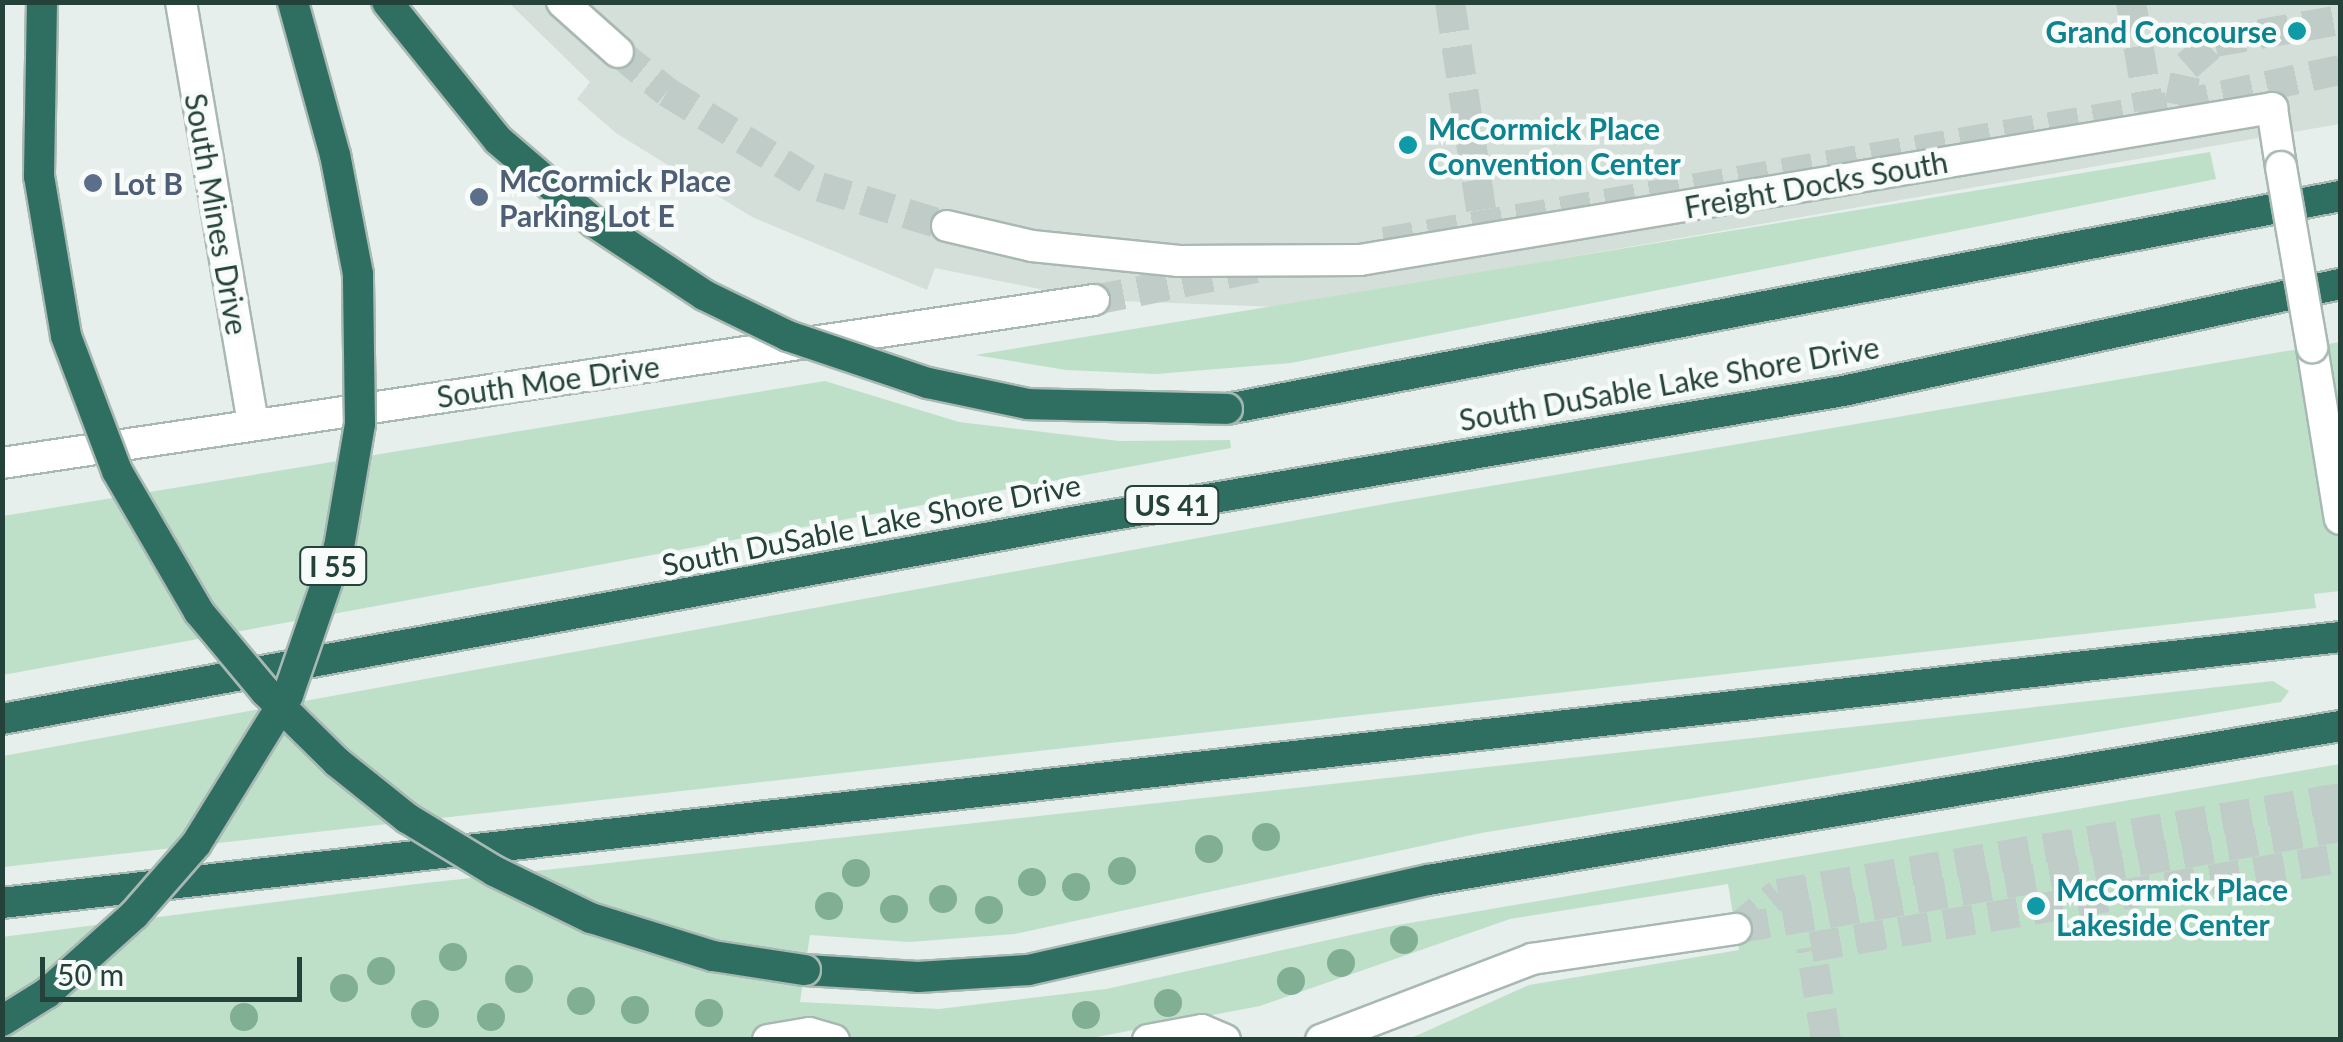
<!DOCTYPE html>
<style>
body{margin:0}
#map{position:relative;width:2343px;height:1042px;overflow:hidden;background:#e6efeb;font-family:Lato,sans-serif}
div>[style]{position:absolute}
.built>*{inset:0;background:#d4dfda}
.green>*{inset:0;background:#bfe0c8}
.minor-tunnel>*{height:30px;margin-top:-15px;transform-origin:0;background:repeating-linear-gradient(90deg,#bfccc8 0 30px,transparent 0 45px)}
.roads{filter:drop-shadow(2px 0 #a8b8b2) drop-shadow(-2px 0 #a8b8b2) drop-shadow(0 2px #a8b8b2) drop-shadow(0 -2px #a8b8b2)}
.minor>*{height:30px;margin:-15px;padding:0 15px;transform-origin:15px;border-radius:15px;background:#fff}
.highway>*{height:30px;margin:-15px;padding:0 15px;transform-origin:15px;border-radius:15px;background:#2f6f62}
.bridges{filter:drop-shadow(2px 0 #a8b8b2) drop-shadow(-2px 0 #a8b8b2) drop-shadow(0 2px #a8b8b2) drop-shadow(0 -2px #a8b8b2)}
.minor-bridge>*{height:30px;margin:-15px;padding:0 15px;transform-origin:15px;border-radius:15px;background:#fff}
.highway-bridge>*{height:30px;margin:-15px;padding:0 15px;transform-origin:15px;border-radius:15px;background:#2f6f62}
.trees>*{width:28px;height:28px;margin:-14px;border-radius:50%;background:#80af93}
.dots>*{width:28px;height:28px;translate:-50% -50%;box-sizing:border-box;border:5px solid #f7fbf9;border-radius:50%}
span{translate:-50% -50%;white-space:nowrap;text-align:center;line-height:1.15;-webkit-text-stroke:9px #f7fbf9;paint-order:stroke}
.shield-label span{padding:2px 8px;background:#f7fbf9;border:2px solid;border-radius:8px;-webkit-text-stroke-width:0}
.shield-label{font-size:28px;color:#24423a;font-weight:700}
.culture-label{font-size:30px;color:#0d838f;font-weight:700}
.right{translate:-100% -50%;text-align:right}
.left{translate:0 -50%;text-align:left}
.service-label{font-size:30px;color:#4e5e75;font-weight:700}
.street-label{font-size:30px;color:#24423a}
.frame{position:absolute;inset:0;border:5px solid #24423a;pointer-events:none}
.scale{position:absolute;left:40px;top:957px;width:262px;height:45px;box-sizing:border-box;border:5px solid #24423a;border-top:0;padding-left:12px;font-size:30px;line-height:35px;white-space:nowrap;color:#24423a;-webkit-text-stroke:8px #f7fbf9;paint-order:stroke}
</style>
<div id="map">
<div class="built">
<i style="clip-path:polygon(509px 3px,2340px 3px,2340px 124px,1281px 307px,1094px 300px,935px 268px,927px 290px,752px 217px,616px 133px,577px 99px,590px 82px)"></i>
</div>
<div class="green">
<i style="clip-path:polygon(2210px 152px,2216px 179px,1291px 363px,1156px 374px,1066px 370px,975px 355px)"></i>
<i style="clip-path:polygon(2340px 342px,2340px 591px,2314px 594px,2316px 608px,3px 867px,3px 756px,1390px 503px)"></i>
<i style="clip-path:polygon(825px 381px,959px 422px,1119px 441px,1230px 440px,1231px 448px,3px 675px,3px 516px)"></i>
<i style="clip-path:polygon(2273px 681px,2289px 691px,2281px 702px,1481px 833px,1015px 934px,909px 942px,810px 935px,800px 1002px,939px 1009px,1106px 989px,1392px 926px,2340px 764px,2340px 1039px,1409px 1039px,1529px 985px,1739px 950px,1728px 884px,1510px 919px,1260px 1006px,1081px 1040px,3px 1039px,2px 937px,416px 884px)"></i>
</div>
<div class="minor-tunnel">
<i style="left:1450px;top:2px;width:222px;rotate:81.5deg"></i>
<i style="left:2131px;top:2px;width:109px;rotate:80.5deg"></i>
<i style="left:618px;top:52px;width:63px;rotate:39.2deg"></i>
<i style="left:667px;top:92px;width:180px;rotate:31.8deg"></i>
<i style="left:820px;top:187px;width:133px;rotate:17.1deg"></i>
<i style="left:2179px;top:105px;width:40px;rotate:-78deg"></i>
<i style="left:2187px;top:66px;width:37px;rotate:-41deg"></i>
<i style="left:2215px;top:42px;width:127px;rotate:-10deg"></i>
<i style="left:1384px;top:242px;width:807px;rotate:-9.78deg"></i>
<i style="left:2179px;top:105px;width:165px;rotate:-12.3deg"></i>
<i style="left:1094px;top:300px;width:165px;rotate:-11.2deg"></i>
<i style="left:1739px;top:928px;width:609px;rotate:-9.54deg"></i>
<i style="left:1736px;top:929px;width:55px;rotate:-39.8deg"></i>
<i style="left:1778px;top:894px;width:570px;rotate:-9.69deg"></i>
<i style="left:1826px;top:1040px;width:94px;rotate:-99.2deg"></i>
<i style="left:1811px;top:947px;width:536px;rotate:-9.55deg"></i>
</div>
<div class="roads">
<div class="minor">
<i style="left:181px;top:2px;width:429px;rotate:80.3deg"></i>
<i style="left:562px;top:2px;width:75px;rotate:41.8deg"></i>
<i style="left:947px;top:226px;width:87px;rotate:13.2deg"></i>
<i style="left:1032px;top:246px;width:148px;rotate:5.8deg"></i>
<i style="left:1179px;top:261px;width:181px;rotate:-0.3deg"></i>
<i style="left:1360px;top:260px;width:925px;rotate:-9.46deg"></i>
<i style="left:2272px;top:108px;width:60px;rotate:81.3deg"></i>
<i style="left:2312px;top:347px;width:174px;rotate:80.8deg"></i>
<i style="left:2px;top:463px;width:1104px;rotate:-8.49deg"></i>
<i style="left:768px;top:1040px;width:42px;rotate:-9.7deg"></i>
<i style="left:809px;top:1033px;width:26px;rotate:16deg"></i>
<i style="left:1148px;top:1040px;width:55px;rotate:-10.5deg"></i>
<i style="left:1202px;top:1030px;width:25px;rotate:23deg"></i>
<i style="left:1321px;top:1040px;width:226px;rotate:-21deg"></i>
<i style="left:1532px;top:959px;width:206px;rotate:-8.4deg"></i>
</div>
<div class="highway">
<i style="left:1227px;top:409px;width:1133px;rotate:-10.83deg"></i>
<i style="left:2px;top:719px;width:1088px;rotate:-10.43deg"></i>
<i style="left:1072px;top:522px;width:782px;rotate:-9.64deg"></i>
<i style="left:1843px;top:391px;width:508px;rotate:-12.15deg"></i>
<i style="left:2px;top:903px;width:2353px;rotate:-6.49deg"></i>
<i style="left:805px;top:970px;width:113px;rotate:3.5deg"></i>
<i style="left:918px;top:977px;width:110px;rotate:-3.6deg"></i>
<i style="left:1028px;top:970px;width:410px;rotate:-12.7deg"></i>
<i style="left:1428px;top:880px;width:925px;rotate:-9.58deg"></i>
</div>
</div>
<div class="bridges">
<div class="minor-bridge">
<i style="left:2281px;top:167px;width:183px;rotate:80.2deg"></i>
</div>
<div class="highway-bridge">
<i style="left:42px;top:2px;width:174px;rotate:91deg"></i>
<i style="left:39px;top:176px;width:162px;rotate:80.4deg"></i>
<i style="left:66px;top:336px;width:144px;rotate:69.3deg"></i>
<i style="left:117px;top:471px;width:163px;rotate:59.8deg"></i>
<i style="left:199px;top:612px;width:103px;rotate:50.1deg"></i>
<i style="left:265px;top:691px;width:101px;rotate:44.6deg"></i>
<i style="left:337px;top:762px;width:90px;rotate:38.7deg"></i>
<i style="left:407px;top:818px;width:102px;rotate:31.3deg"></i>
<i style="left:494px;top:871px;width:108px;rotate:25.9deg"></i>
<i style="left:591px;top:918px;width:128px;rotate:17.3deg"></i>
<i style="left:713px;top:956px;width:93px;rotate:8.7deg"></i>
<i style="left:387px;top:2px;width:177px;rotate:51.2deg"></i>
<i style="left:498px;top:140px;width:128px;rotate:40.6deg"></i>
<i style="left:595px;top:223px;width:131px;rotate:33.4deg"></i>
<i style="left:704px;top:295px;width:93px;rotate:26deg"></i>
<i style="left:788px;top:336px;width:148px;rotate:18.6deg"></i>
<i style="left:928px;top:383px;width:102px;rotate:11.9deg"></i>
<i style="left:1028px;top:404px;width:199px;rotate:1.4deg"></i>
<i style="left:2px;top:1021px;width:53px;rotate:-31.9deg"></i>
<i style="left:47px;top:993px;width:117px;rotate:-41.9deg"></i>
<i style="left:134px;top:915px;width:94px;rotate:-48.9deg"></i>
<i style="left:196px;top:844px;width:175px;rotate:-58.3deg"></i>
<i style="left:288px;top:695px;width:157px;rotate:-71deg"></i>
<i style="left:339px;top:547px;width:125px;rotate:-80.3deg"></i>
<i style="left:360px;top:424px;width:150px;rotate:-90.8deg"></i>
<i style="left:358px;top:274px;width:121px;rotate:-100.9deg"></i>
<i style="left:335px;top:155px;width:159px;rotate:-105.4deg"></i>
</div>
</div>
<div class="trees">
<i style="left:1266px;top:837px"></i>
<i style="left:1209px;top:849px"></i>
<i style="left:1122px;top:871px"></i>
<i style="left:856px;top:873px"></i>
<i style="left:1032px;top:882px"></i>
<i style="left:1076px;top:887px"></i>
<i style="left:943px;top:899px"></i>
<i style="left:829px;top:906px"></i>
<i style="left:894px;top:909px"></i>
<i style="left:989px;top:910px"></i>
<i style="left:1404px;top:940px"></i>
<i style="left:453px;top:957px"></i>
<i style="left:1341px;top:963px"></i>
<i style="left:381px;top:971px"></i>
<i style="left:519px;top:979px"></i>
<i style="left:1291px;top:981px"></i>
<i style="left:344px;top:988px"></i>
<i style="left:581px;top:1001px"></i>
<i style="left:1168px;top:1003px"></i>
<i style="left:635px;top:1010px"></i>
<i style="left:709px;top:1013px"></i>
<i style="left:425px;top:1014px"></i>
<i style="left:1086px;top:1015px"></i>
<i style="left:244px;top:1017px"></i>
<i style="left:491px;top:1017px"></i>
</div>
<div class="dots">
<i style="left:2297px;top:31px;background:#0f9aa8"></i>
<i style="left:1408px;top:145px;background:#0f9aa8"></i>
<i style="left:93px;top:183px;background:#5c6f8a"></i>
<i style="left:479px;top:197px;background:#5c6f8a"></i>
<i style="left:2036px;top:906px;background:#0f9aa8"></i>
</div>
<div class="shield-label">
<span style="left:1172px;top:505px">US 41</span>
<span style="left:333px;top:566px">I 55</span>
</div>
<div class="culture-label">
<span class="right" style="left:2277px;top:31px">Grand Concourse</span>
<span class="left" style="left:1428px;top:145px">McCormick Place<br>Convention Center</span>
<span class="left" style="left:2056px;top:906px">McCormick Place<br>Lakeside Center</span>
</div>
<div class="service-label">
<span class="left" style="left:499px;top:197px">McCormick Place<br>Parking Lot E</span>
<span class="left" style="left:113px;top:183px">Lot B</span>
</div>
<div class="street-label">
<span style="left:1816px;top:184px;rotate:-10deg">Freight Docks South</span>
<span style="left:217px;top:214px;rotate:80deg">South Mines Drive</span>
<span style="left:548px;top:381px;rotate:-8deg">South Moe Drive</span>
<span style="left:1669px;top:383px;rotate:-10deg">South DuSable Lake Shore Drive</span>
<span style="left:871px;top:524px;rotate:-11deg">South DuSable Lake Shore Drive</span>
</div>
<div class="frame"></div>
<div class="scale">50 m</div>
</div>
